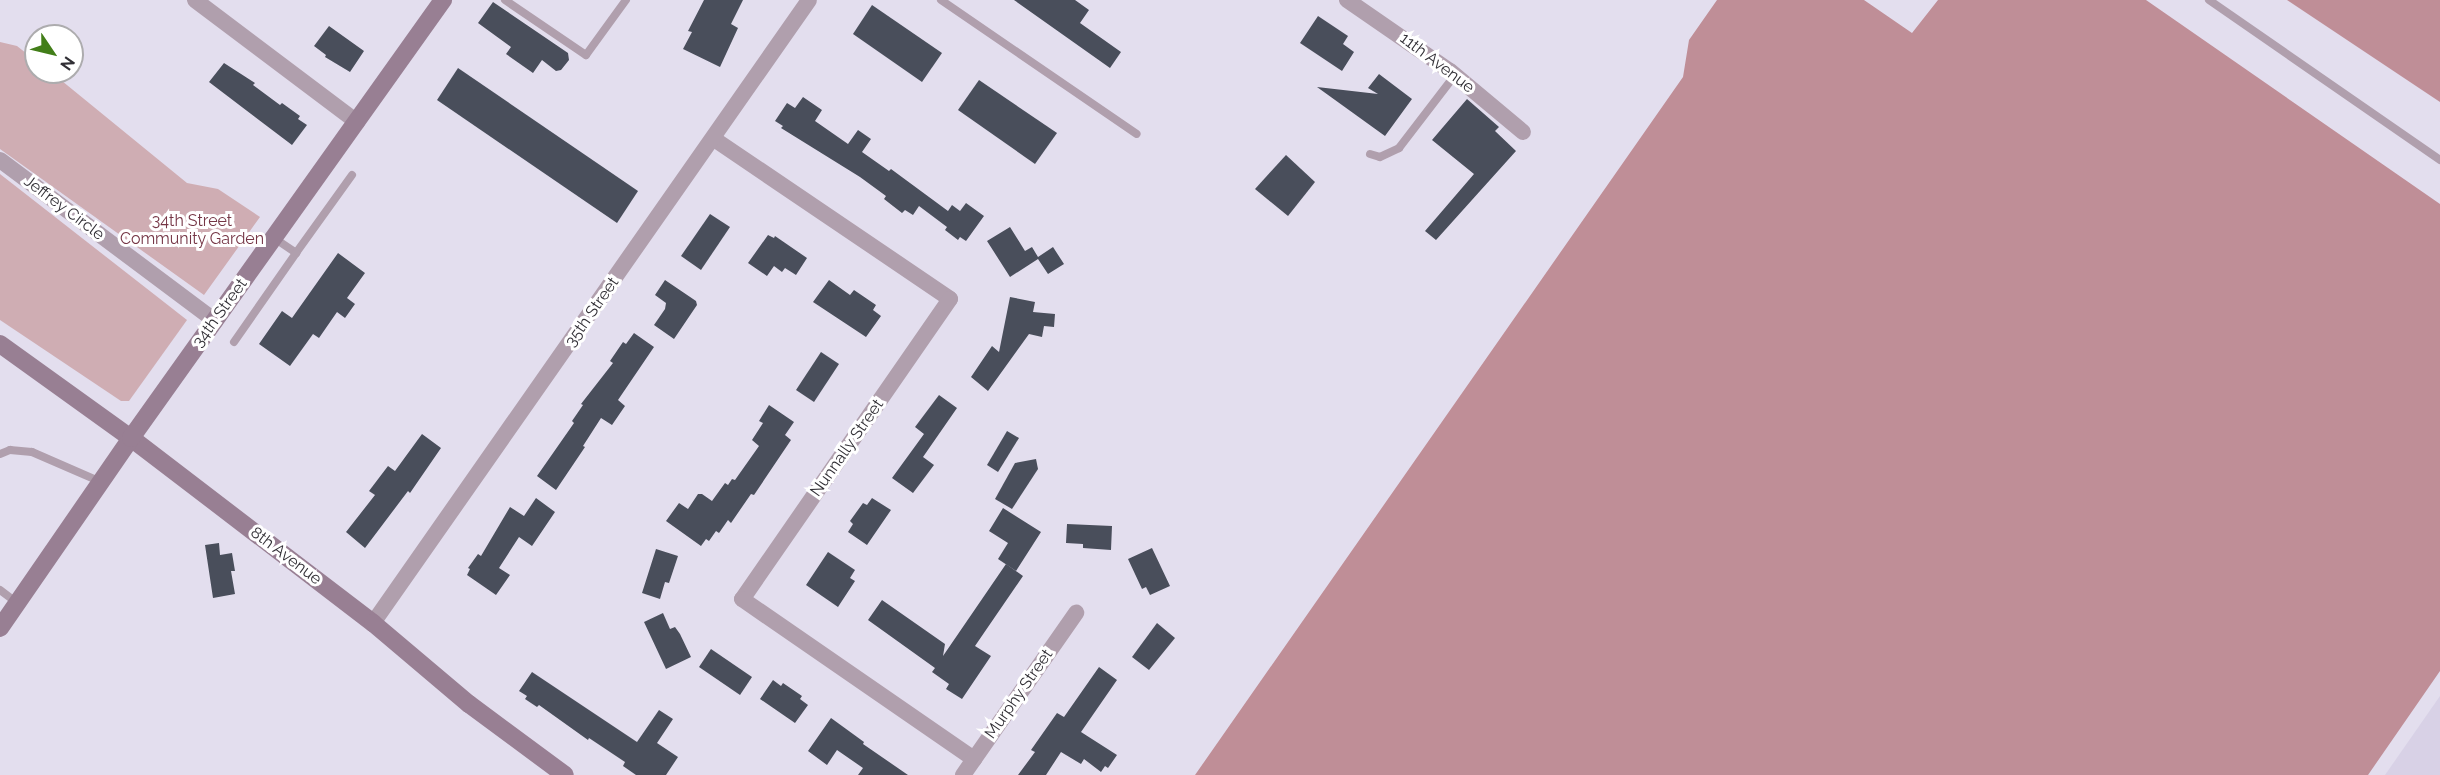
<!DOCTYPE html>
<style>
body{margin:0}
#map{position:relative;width:2440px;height:775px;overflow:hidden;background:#e3deee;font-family:Raleway,sans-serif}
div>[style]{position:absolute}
.built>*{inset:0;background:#d8d1e6}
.green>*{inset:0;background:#cfadb3}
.forest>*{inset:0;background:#bf8e97}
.building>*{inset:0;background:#494e5b}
.lane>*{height:8px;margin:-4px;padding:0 4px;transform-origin:4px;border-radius:4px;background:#b09fad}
.street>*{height:16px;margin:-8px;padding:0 8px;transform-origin:8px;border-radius:8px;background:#b09fad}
.secondary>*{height:18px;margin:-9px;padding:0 9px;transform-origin:9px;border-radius:9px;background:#987f93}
span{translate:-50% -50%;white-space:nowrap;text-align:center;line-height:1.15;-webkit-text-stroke:6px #fff;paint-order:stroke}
.street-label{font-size:16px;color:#312f35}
.park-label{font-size:16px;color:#753545}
.north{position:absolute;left:24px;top:24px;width:60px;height:60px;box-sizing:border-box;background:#fff;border:2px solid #adacae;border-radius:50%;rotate:125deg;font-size:16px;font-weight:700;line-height:24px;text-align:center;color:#312f35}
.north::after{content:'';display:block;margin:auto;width:21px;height:27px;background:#427e19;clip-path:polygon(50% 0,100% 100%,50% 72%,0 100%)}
</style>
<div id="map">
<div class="built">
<i style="clip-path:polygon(2440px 696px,2440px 775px,2385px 775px)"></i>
</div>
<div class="green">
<i style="clip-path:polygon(0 42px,17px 46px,36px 61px,36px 72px,51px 72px,187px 183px,218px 189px,260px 217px,204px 295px,0 149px)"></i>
<i style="clip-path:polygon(0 174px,187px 320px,129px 401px,121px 401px,0 320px)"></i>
</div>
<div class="forest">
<i style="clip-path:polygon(1717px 0,1864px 0,1912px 33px,1938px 0,2146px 0,2440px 204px,2440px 671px,2368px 775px,1195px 775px,1683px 77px,1689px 40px)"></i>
<i style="clip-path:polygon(2287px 0,2440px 0,2440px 102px)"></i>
</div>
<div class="building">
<i style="clip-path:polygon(704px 0,743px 0,731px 24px,738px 28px,720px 67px,683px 49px,692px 32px,688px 31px)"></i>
<i style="clip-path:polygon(1014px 0,1075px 0,1089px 10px,1080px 23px,1121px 52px,1110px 68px)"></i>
<i style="clip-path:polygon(493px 2px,568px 53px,569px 60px,561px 70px,556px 71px,542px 60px,533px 73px,506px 54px,511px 47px,478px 23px)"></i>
<i style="clip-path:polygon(872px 5px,942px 53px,922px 82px,853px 34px)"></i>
<i style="clip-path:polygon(1318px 16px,1348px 36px,1343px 44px,1354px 52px,1342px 71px,1300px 43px)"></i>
<i style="clip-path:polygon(329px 26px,364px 51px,350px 72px,325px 57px,326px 55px,314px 46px)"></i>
<i style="clip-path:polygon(224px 63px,255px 83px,253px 85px,280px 105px,282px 103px,300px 116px,298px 119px,307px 125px,292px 145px,209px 82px)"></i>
<i style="clip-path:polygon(458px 68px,638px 191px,617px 223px,437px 100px)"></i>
<i style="clip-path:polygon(1379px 74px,1412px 99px,1385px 136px,1317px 87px,1378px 94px,1368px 88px)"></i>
<i style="clip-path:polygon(979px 80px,1057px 133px,1035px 164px,958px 110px)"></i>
<i style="clip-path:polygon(803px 97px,822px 110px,815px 121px,848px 144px,858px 130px,871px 139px,862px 152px,889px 171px,891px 169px,948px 211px,952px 205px,960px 211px,966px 203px,984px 216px,966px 241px,960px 237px,958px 240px,945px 230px,947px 227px,919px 206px,913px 215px,905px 210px,902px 213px,884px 199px,886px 196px,860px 177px,781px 128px,783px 126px,775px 121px,787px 103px,795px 108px)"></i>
<i style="clip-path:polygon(1467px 99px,1499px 127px,1495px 131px,1516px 151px,1436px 240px,1425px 231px,1474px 174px,1432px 140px)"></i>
<i style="clip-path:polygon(1286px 155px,1315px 182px,1288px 216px,1255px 189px)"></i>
<i style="clip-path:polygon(710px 214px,730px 227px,701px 270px,681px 256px)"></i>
<i style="clip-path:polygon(1010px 227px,1025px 251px,1032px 247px,1038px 257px,1053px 247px,1064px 264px,1048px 274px,1038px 259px,1010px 277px,987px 241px)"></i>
<i style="clip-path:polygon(768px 235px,774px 238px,775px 236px,807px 258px,796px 275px,785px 268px,782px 272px,774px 266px,767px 276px,748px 263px)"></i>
<i style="clip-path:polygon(338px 253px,365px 273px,347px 298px,355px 304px,345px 318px,337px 312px,319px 338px,313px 334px,290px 366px,259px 344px,282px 311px,292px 318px)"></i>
<i style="clip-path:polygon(665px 280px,696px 301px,697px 305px,674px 339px,654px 325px,665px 309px,666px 303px,655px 295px)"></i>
<i style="clip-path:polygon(829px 280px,850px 295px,854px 290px,876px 305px,873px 310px,881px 316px,866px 337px,813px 302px)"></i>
<i style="clip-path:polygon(1010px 297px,1035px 302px,1033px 312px,1055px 314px,1054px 327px,1044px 326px,1042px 337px,1029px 334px,988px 391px,971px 377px,992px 346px,999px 352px)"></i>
<i style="clip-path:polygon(634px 333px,654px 347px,618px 400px,625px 406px,612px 425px,601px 418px,583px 446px,585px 447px,556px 490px,537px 476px,574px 423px,572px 421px,583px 405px,581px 404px,613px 363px,610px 361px,623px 342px,626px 344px)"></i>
<i style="clip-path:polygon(821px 352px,839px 364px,814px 402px,796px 390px)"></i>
<i style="clip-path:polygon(939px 395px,957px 408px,923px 457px,934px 465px,913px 493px,892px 478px,924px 434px,915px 427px)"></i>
<i style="clip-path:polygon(769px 405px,794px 422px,785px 435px,791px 440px,754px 495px,751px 494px,731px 523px,728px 520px,719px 533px,716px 531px,709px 541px,706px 539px,701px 546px,666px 521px,679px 503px,688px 509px,698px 494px,702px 494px,712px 501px,725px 483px,728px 485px,732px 479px,735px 480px,759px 446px,752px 440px,763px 423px,759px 421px)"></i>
<i style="clip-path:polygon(1007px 431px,1019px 438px,998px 472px,987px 465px)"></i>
<i style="clip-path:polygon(422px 434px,441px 448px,410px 493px,408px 491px,365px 548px,346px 532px,375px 495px,369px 491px,388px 466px,395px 471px)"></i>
<i style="clip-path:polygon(1036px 459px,1038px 469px,1012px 509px,995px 499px,1015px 463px)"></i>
<i style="clip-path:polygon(536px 498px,555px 512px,532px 546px,519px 537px,499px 568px,510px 575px,496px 595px,467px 575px,470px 569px,468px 568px,478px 554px,481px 556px,510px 507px,524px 516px)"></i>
<i style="clip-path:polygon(872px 498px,891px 510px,867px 545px,848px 532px,853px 524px,850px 521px,863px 503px,867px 505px)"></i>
<i style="clip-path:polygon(1003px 508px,1041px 532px,1016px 571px,998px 559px,1008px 543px,989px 531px)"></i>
<i style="clip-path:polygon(1067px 524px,1112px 526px,1111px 550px,1083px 548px,1083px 544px,1066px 543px)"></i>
<i style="clip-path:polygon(219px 543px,220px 555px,232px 553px,235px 571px,231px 571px,235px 594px,213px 598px,205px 545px)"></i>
<i style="clip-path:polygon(1152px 548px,1170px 586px,1150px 595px,1146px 587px,1142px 589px,1128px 559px)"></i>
<i style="clip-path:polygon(656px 549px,678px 556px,669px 583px,665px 582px,660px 599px,642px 593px)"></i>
<i style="clip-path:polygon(828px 552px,855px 570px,850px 578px,855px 581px,838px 607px,806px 585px)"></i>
<i style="clip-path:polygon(1006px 564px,1023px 576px,975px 646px,991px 656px,962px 699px,946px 689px,949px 684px,932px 672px,935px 668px,868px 620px,882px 600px,945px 644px,943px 656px)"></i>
<i style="clip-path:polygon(663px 613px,670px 629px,675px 627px,680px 634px,691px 657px,666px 669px,644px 622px)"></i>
<i style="clip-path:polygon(1157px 623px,1175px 638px,1149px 670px,1132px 657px)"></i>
<i style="clip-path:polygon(711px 649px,752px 677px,740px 695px,699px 667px)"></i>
<i style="clip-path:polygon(1099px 667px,1117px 680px,1081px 732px,1117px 755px,1108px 768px,1105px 766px,1101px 772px,1084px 759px,1081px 764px,1061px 752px,1046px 775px,1018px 775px,1035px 752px,1031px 750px,1057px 713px,1064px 717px)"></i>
<i style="clip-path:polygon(532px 672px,637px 742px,659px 710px,673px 719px,657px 743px,678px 757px,666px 775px,636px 775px,623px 766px,625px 762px,589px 738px,588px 740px,539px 705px,537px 707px,525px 699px,527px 696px,519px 691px)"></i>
<i style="clip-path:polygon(773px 680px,781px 686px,783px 683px,802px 696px,800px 699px,808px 705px,795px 723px,760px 699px)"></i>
<i style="clip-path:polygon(831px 718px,864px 742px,863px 744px,908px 775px,858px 775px,863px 768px,837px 750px,827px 765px,808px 751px)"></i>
</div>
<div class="lane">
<i style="left:505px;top:0;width:98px;rotate:34.2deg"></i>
<i style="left:586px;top:55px;width:68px;rotate:-54deg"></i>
<i style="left:941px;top:0;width:237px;rotate:34.4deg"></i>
<i style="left:2209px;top:0;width:281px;rotate:34.7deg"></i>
<i style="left:1370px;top:154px;width:10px;rotate:17deg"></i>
<i style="left:1380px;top:157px;width:21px;rotate:-25deg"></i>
<i style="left:1399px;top:148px;width:92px;rotate:-52.5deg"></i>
<i style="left:274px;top:238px;width:27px;rotate:34deg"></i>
<i style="left:296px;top:253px;width:96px;rotate:-54.3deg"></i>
<i style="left:234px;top:342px;width:108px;rotate:-55.1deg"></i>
<i style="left:0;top:454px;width:11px;rotate:-22deg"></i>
<i style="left:10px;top:450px;width:22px;rotate:5deg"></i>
<i style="left:32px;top:452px;width:75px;rotate:23.5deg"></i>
<i style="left:0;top:590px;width:21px;rotate:37deg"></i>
</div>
<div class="street">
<i style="left:195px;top:0;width:203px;rotate:37deg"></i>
<i style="left:1347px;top:0;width:125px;rotate:34.6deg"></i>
<i style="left:1450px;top:71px;width:95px;rotate:39.9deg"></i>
<i style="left:714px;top:139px;width:285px;rotate:34.1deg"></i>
<i style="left:950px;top:299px;width:365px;rotate:124.7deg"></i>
<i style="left:742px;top:599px;width:282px;rotate:34.6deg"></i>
<i style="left:0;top:160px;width:269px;rotate:36.8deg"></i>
<i style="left:373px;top:623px;width:760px;rotate:-55.01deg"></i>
<i style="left:963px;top:775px;width:198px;rotate:-55.1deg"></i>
</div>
<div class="secondary">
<i style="left:0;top:344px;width:161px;rotate:35.7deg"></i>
<i style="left:131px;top:438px;width:305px;rotate:37.4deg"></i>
<i style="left:373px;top:623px;width:126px;rotate:40.2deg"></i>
<i style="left:469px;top:704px;width:119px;rotate:36.5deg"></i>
<i style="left:0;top:628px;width:231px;rotate:-55.4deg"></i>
<i style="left:131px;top:438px;width:538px;rotate:-54.54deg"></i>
</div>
<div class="street-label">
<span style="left:1437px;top:63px;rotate:37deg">11th Avenue</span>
<span style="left:64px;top:208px;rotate:37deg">Jeffrey Circle</span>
<span style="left:592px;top:312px;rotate:-55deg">35th Street</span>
<span style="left:220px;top:313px;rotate:-54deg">34th Street</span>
<span style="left:847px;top:448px;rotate:-55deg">Nunnally Street</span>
<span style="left:286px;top:556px;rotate:37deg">8th Avenue</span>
<span style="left:1019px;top:694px;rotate:-55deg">Murphy Street</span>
</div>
<div class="park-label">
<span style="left:192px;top:230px">34th Street<br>Community Garden</span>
</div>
<div class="north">N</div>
</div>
